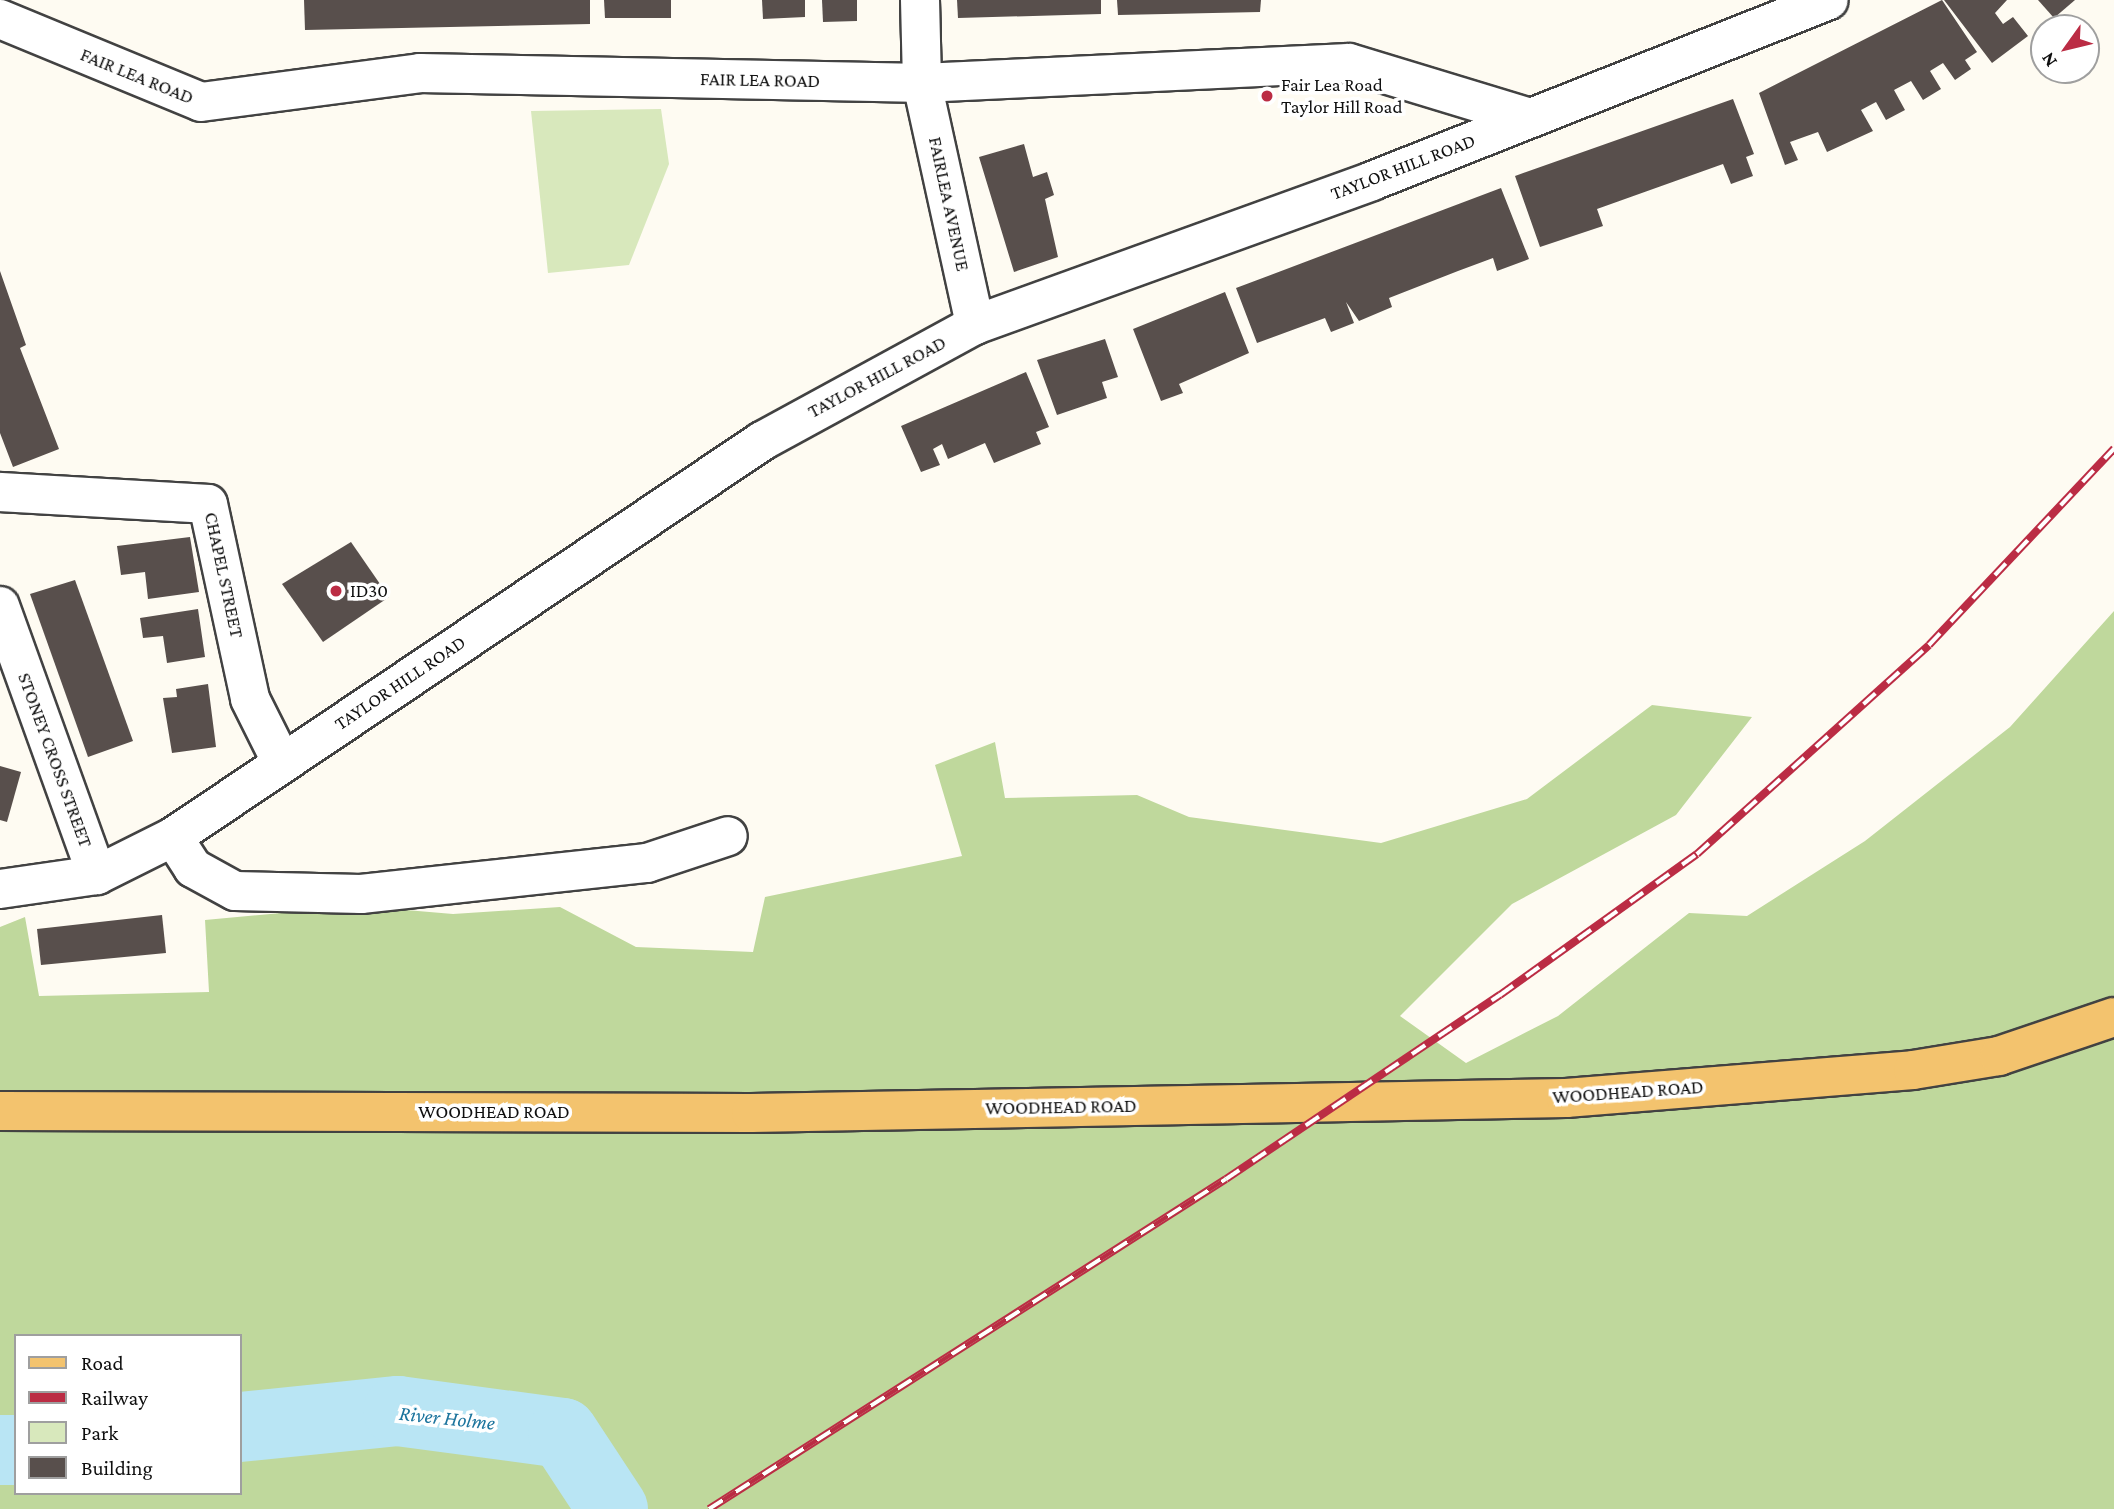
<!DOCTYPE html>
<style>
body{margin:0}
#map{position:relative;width:2114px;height:1509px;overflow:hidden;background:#fefbf2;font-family:"Crimson Pro",serif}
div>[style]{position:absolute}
.green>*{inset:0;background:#d8e8bc}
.forest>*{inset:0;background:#bfd89c}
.river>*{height:70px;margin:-35px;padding:0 35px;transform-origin:35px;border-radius:35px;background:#b9e5f4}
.building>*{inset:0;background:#584f4c}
.roads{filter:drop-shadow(2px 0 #424242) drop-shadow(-2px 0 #424242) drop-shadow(0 2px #424242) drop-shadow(0 -2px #424242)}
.minor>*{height:38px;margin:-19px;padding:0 19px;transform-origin:19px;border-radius:19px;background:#fff}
.major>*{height:38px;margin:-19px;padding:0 19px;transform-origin:19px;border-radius:19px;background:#f3c36e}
.rail>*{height:8px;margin-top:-4px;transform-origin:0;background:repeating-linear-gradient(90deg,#fff 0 16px,#bb2c44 0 32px);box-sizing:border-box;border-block:2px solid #bb2c44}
.dots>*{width:19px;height:19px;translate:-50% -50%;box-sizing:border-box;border:4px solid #fff;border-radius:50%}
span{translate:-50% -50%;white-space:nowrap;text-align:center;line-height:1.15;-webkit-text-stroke:7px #fff;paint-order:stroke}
.street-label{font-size:19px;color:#0f0f0f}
.poi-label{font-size:19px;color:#0f0f0f}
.left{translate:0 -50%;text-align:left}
.water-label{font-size:21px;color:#1c749d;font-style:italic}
.legend{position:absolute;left:14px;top:1334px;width:228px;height:161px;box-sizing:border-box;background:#fff;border:2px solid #9f9f9f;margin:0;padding:9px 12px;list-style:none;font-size:21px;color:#0f0f0f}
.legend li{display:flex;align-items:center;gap:14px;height:35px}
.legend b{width:35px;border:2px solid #9f9f9f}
.north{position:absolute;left:2030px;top:14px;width:70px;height:70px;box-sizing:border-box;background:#fff;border:2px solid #9f9f9f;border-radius:50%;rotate:236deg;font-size:19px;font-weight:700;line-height:28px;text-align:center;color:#0f0f0f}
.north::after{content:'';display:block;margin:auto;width:24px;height:32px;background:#bb2c44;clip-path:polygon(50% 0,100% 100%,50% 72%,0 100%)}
</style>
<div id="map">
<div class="green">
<i style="clip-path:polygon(661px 109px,669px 164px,629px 265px,548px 273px,531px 111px)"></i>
</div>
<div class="forest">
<i style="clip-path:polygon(evenodd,2114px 611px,2114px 1509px,0 1509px,0 927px,25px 917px,39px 996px,209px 992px,205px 920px,359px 906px,453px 914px,560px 907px,636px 947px,753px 952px,765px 897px,962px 856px,935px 765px,995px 742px,1005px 798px,1137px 795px,1189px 817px,1381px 843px,1527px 799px,1652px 705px,1752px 717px,1676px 815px,1512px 904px,1400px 1016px,1466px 1063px,1558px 1016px,1689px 913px,1747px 916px,1865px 841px,2010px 727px,2114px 611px,16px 1336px,240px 1336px,240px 1493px,16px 1493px,16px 1336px)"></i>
</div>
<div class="river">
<i style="left:240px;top:1427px;width:159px;rotate:-5.8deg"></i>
<i style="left:398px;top:1411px;width:166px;rotate:7.6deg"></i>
<i style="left:563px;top:1433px;width:91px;rotate:56.7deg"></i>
<i style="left:0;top:1450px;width:16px"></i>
</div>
<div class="building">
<i style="clip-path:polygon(304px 0,590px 0,590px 24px,305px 30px)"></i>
<i style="clip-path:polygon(604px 0,671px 0,671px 18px,605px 18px)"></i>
<i style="clip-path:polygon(762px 0,805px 0,805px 17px,763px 19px)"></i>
<i style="clip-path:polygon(822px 0,857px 0,857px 21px,823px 22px)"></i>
<i style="clip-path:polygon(957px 0,1101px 0,1101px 14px,958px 18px)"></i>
<i style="clip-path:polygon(1117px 0,1261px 0,1260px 12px,1118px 15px)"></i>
<i style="clip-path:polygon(1942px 0,1977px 52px,1965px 60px,1971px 69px,1955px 80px,1943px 63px,1930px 71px,1941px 89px,1923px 100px,1911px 81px,1894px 90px,1905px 110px,1886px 120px,1876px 102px,1861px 110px,1873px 131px,1827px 152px,1818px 132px,1790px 142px,1798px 160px,1785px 165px,1759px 93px)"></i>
<i style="clip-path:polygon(1944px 0,2007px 0,1995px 13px,2003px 24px,2013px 17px,2028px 36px,1992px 63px)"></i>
<i style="clip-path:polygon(2038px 0,2075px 0,2054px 18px)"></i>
<i style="clip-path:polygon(1733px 99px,1754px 154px,1746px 157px,1753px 176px,1731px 184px,1723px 164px,1597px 209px,1603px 226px,1540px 247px,1515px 176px)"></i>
<i style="clip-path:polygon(1024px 144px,1033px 177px,1047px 172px,1054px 195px,1045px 199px,1058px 257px,1014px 272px,979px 157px)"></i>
<i style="clip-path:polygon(1501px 188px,1529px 259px,1497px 271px,1493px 258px,1458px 271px,1389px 298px,1392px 307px,1359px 321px,1346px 302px,1354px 323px,1331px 332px,1325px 318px,1257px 343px,1236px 288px)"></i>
<i style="clip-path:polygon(0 271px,26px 345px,20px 348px,59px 449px,13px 467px,0 433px)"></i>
<i style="clip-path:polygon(1225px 292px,1249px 353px,1179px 384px,1183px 393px,1161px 401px,1133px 329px)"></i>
<i style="clip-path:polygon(1105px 339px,1118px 377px,1102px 382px,1107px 398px,1057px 415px,1037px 360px)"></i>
<i style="clip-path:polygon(1026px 372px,1049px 427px,1036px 432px,1041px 444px,994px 463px,985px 443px,948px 459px,942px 444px,933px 449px,940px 465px,921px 472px,901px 426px)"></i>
<i style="clip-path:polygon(190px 537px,199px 592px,148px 599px,145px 572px,121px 575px,117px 546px)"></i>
<i style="clip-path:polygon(351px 542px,389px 597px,323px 642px,282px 584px)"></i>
<i style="clip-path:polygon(75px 580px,133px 741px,88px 757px,30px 594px)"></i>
<i style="clip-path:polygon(198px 609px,205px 657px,167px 663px,163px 636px,143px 638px,140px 618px)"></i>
<i style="clip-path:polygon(208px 684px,216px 747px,172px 753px,163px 698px,177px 697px,176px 689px)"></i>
<i style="clip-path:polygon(0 766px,21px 772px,7px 822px,0 820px)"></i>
<i style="clip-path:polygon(162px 915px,166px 953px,41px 965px,37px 929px)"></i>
</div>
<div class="roads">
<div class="minor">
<i style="left:920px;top:0;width:83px;rotate:88.6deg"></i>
<i style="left:922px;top:83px;width:248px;rotate:77.6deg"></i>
<i style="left:0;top:19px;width:217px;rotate:22.4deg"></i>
<i style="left:201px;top:102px;width:221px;rotate:-7.5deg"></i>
<i style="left:420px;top:73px;width:502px;rotate:1.14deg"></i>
<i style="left:922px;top:83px;width:427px;rotate:-2.7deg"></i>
<i style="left:1349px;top:63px;width:189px;rotate:16.9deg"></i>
<i style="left:0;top:492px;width:208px;rotate:3.3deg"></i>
<i style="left:208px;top:504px;width:199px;rotate:77.8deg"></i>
<i style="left:250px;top:699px;width:72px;rotate:63.4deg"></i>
<i style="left:0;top:606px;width:286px;rotate:70.2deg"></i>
<i style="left:173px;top:837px;width:37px;rotate:57deg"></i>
<i style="left:193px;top:868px;width:48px;rotate:28.7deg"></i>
<i style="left:235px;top:891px;width:126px;rotate:1.4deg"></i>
<i style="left:361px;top:894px;width:288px;rotate:-6.2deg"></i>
<i style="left:647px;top:863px;width:85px;rotate:-18.4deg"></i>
<i style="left:0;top:889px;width:98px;rotate:-8.2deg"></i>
<i style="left:97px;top:875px;width:85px;rotate:-26.6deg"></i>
<i style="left:173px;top:837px;width:710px;rotate:-33.91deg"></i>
<i style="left:762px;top:441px;width:243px;rotate:-28.6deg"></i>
<i style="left:975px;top:325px;width:422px;rotate:-19.9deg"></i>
<i style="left:1372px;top:181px;width:491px;rotate:-21.6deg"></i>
</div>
<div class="major">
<i style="left:0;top:1111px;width:751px;rotate:0.15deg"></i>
<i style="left:751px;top:1113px;width:815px;rotate:-1.05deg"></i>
<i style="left:1566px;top:1098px;width:348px;rotate:-4.6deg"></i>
<i style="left:1913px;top:1070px;width:87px;rotate:-9.2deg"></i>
<i style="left:1999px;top:1056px;width:121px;rotate:-18.7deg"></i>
</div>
</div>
<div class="rail">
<i style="left:709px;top:1509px;width:613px;rotate:-32.55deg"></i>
<i style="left:1226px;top:1179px;width:330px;rotate:-33.9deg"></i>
<i style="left:1500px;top:995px;width:242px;rotate:-35.6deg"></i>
<i style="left:1697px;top:854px;width:312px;rotate:-42deg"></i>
<i style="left:1929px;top:645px;width:270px;rotate:-46.7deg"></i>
</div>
<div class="dots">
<i style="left:1267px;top:96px;background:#bb2c44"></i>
<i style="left:336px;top:591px;background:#bb2c44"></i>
</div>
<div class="street-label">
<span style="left:137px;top:76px;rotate:22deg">FAIR LEA ROAD</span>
<span style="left:760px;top:80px;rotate:1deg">FAIR LEA ROAD</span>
<span style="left:1403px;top:167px;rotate:-21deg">TAYLOR HILL ROAD</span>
<span style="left:949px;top:204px;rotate:78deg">FAIRLEA AVENUE</span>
<span style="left:877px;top:377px;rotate:-28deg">TAYLOR HILL ROAD</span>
<span style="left:224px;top:575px;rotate:78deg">CHAPEL STREET</span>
<span style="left:400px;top:683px;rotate:-34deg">TAYLOR HILL ROAD</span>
<span style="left:55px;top:760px;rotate:70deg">STONEY CROSS STREET</span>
<span style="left:1628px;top:1092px;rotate:-4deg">WOODHEAD ROAD</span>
<span style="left:1061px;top:1107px;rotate:-1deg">WOODHEAD ROAD</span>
<span style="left:494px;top:1112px">WOODHEAD ROAD</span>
</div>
<div class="poi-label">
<span class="left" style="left:1281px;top:96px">Fair Lea Road<br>Taylor Hill Road</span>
<span class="left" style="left:350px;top:591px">ID30</span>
</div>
<div class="water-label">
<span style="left:447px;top:1418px;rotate:6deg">River Holme</span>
</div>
<ul class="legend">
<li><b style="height:9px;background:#f3c36e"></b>Road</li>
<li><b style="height:9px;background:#bb2c44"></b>Railway</li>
<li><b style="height:19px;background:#d8e8bc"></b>Park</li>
<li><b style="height:19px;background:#584f4c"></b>Building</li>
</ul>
<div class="north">N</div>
</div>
